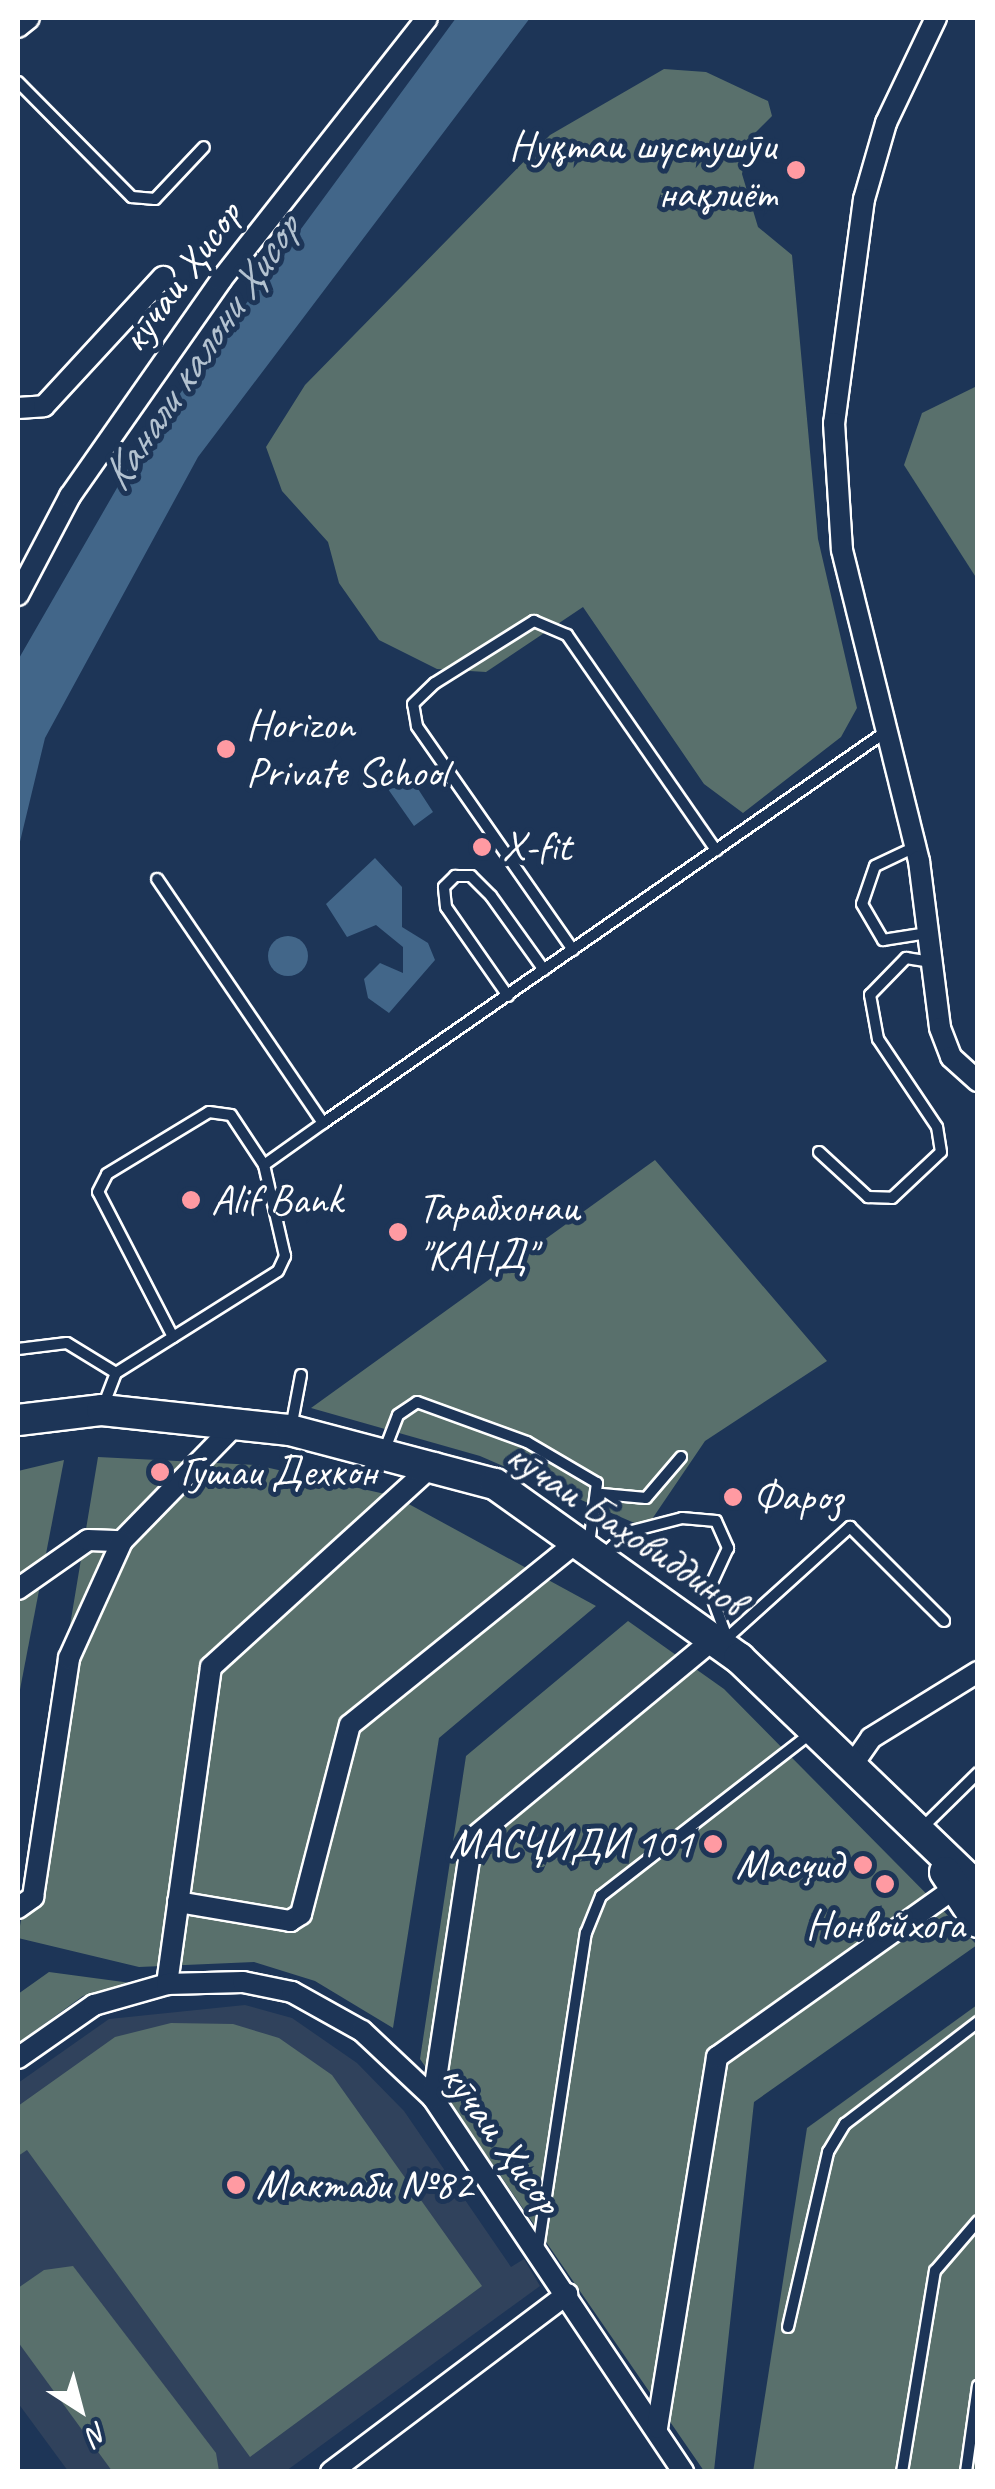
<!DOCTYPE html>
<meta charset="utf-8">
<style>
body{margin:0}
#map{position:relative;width:995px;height:2489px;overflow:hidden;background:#1d3557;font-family:Caveat,sans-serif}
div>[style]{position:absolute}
.built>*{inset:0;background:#30425c}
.green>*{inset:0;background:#59706c}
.water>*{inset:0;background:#426689}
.round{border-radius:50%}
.roads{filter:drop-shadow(2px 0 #fff) drop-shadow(-2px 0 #fff) drop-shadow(0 2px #fff) drop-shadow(0 -2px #fff)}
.lane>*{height:10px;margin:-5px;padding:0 5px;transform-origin:5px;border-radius:5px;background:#1d3557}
.street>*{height:20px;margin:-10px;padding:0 10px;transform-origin:10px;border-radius:10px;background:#1d3557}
.secondary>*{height:30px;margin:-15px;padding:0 15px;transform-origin:15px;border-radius:15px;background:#1d3557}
.dots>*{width:28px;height:28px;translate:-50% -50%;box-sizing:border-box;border:5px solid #1d3557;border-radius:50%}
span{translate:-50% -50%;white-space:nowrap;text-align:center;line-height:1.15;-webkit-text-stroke:10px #1d3557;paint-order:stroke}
.poi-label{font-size:42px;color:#fff}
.right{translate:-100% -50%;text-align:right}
.left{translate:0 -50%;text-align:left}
.street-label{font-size:42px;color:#fff}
.water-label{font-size:45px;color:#b3c2d0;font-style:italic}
.frame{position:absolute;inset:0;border:20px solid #fff;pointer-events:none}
.north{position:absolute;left:30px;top:2359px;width:100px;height:100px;-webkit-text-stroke:8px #1d3557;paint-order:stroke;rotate:144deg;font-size:28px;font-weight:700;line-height:40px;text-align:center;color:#fff}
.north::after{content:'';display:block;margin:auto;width:35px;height:45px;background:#fff;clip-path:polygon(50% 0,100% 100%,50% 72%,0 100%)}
</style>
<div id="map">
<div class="built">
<i style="clip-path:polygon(245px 2005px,292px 2018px,357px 2063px,404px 2111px,511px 2267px,524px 2259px,540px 2286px,286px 2471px,68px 2471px,18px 2403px,18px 2083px,109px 2019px)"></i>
</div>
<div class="green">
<i style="clip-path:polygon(664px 69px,706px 72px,768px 101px,772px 116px,748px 140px,742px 174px,758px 227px,792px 255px,818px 539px,857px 708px,841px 737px,743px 813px,704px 784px,583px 607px,486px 672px,437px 669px,379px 640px,339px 583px,328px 542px,282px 491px,266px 447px,305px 385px,550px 135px)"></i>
<i style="clip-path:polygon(977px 386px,978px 386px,977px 579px,904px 465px,922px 413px)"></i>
<i style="clip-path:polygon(655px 1160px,827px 1361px,705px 1441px,646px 1528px,480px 1456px,311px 1408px)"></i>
<i style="clip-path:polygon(98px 1457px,256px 1465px,394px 1496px,596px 1606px,439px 1738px,393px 2028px,315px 1981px,254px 1962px,139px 1967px,18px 1938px)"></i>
<i style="clip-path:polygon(64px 1460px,18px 1700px,18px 1471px)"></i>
<i style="clip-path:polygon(628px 1621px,724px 1689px,977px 1945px,754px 2102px,714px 2471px,704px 2471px,420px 2059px,466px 1756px)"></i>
<i style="clip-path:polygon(49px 1972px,131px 1983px,83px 1996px,18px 2043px,18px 1994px)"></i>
<i style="clip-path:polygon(977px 2005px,977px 2471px,753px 2472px,807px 2128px)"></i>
<i style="clip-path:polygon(171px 2023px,233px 2024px,279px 2038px,332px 2075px,482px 2286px,250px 2457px,27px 2150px,18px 2156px,18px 2106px,115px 2037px)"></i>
<i style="clip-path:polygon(73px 2266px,216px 2453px,219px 2471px,112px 2471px,18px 2342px,18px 2288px,44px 2270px)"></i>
</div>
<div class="water">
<i style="clip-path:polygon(456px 18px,530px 18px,198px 457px,45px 738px,18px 850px,18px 660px,140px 448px)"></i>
<i style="clip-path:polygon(409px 775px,433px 812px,414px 826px,388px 789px,407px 786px)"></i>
<i style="clip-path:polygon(375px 858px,402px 887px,402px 927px,428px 943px,435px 960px,389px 1013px,368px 998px,364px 979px,380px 963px,403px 973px,403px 947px,376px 925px,347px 937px,326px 904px)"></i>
<i class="round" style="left:268px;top:936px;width:40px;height:40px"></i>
</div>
<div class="roads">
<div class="lane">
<i style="left:18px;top:82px;width:162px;rotate:45.3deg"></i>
<i style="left:132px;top:197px;width:23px;rotate:5deg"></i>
<i style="left:155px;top:199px;width:71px;rotate:-46.7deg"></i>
<i style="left:915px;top:847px;width:44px;rotate:154.6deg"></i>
<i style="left:875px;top:866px;width:40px;rotate:108.9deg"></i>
<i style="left:862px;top:904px;width:42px;rotate:59.7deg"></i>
<i style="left:883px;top:940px;width:45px;rotate:-9deg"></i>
<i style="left:573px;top:950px;width:273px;rotate:-124.9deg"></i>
<i style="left:417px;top:726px;width:22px;rotate:-100deg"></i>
<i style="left:413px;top:704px;width:30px;rotate:-44deg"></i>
<i style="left:435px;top:683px;width:117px;rotate:-32.1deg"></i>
<i style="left:534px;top:621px;width:36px;rotate:23deg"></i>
<i style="left:567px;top:635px;width:262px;rotate:55.3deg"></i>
<i style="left:508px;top:996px;width:108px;rotate:-124.9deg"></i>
<i style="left:446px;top:907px;width:20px;rotate:-96deg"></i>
<i style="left:444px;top:887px;width:16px;rotate:-45deg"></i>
<i style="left:455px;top:876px;width:16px"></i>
<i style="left:471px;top:876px;width:28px;rotate:45deg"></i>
<i style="left:491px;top:896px;width:91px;rotate:54.4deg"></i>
<i style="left:323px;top:1123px;width:683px;rotate:-34.81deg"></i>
<i style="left:819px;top:1152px;width:67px;rotate:42.6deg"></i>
<i style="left:868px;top:1197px;width:24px;rotate:2deg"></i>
<i style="left:892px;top:1198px;width:67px;rotate:-43.2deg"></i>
<i style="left:941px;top:1152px;width:25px;rotate:-99deg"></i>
<i style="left:937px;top:1127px;width:106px;rotate:-123.8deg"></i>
<i style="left:878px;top:1039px;width:45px;rotate:-100.3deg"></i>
<i style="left:870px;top:995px;width:52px;rotate:-45.8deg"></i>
<i style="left:906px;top:958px;width:24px;rotate:9deg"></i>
<i style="left:173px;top:1337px;width:163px;rotate:-117.3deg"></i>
<i style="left:98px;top:1192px;width:20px;rotate:-63deg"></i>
<i style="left:107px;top:1174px;width:119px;rotate:-31.3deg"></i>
<i style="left:209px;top:1112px;width:22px;rotate:8deg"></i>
<i style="left:231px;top:1115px;width:60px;rotate:56.6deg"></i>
<i style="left:18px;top:1349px;width:49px;rotate:-7deg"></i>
<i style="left:67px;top:1343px;width:57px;rotate:31.5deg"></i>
<i style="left:104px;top:1404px;width:33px;rotate:-69deg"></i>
<i style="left:116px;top:1373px;width:191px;rotate:-32.2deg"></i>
<i style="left:278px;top:1271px;width:17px;rotate:-65deg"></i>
<i style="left:285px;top:1256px;width:93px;rotate:-103deg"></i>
<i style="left:264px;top:1165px;width:72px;rotate:-35.4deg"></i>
<i style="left:323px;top:1123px;width:295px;rotate:-124.2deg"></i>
<i style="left:291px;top:1428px;width:54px;rotate:-79.3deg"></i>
<i style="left:385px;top:1449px;width:36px;rotate:-69deg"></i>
<i style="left:398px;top:1415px;width:23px;rotate:-34deg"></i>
<i style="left:417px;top:1402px;width:117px;rotate:20deg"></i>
<i style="left:527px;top:1442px;width:81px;rotate:30.4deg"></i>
<i style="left:597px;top:1483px;width:63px;rotate:97.4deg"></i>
<i style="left:602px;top:1494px;width:44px;rotate:5.2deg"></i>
<i style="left:646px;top:1498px;width:54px;rotate:-49.5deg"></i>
<i style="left:602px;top:1556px;width:35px;rotate:-43deg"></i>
<i style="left:628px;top:1532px;width:56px;rotate:-14.5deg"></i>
<i style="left:682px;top:1518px;width:34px;rotate:5deg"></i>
<i style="left:716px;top:1521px;width:30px;rotate:66deg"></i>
<i style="left:728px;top:1548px;width:45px;rotate:114.9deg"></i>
<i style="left:709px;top:1589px;width:49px;rotate:69.7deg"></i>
<i style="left:727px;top:1638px;width:166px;rotate:-42.1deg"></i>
<i style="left:850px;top:1527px;width:133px;rotate:45deg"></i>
<i style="left:923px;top:1827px;width:77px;rotate:-44.5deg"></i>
<i style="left:538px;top:2249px;width:320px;rotate:-81.4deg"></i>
<i style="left:586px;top:1933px;width:40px;rotate:-68deg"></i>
<i style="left:601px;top:1896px;width:269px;rotate:-37.8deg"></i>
<i style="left:788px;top:2327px;width:180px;rotate:-77.1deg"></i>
<i style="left:828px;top:2152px;width:33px;rotate:-59deg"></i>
<i style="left:845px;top:2124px;width:168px;rotate:-37.5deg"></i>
<i style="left:902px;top:2472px;width:204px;rotate:-80.7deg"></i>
<i style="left:935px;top:2271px;width:66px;rotate:-49.3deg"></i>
<i style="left:966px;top:2472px;width:87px;rotate:-82.1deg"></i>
</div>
<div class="street">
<i style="left:936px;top:18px;width:116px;rotate:115.5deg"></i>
<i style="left:886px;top:123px;width:79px;rotate:106.1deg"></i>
<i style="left:864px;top:199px;width:226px;rotate:97.6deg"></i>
<i style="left:834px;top:423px;width:127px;rotate:86.4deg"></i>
<i style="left:842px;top:550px;width:320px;rotate:76.1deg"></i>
<i style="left:919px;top:861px;width:168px;rotate:82.8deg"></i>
<i style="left:940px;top:1028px;width:31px;rotate:69deg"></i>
<i style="left:951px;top:1057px;width:36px;rotate:42deg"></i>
<i style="left:18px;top:27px;width:14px;rotate:-39deg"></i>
<i style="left:18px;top:408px;width:26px;rotate:-4deg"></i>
<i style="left:44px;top:406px;width:176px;rotate:-47.3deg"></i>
<i style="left:18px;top:595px;width:112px;rotate:-62.3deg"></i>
<i style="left:70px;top:496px;width:264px;rotate:-55deg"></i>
<i style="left:221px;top:280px;width:333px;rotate:-51.8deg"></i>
<i style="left:18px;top:1589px;width:85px;rotate:-35deg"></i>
<i style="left:88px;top:1540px;width:34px;rotate:2deg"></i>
<i style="left:122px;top:1541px;width:163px;rotate:-45.7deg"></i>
<i style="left:853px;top:1764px;width:32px;rotate:-55deg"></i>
<i style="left:871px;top:1738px;width:126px;rotate:-31.7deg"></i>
<i style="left:178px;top:1902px;width:114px;rotate:9.6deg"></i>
<i style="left:290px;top:1921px;width:13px;rotate:-32deg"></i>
<i style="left:301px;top:1914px;width:195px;rotate:-75.5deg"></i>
<i style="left:350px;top:1725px;width:293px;rotate:-38.9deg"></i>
<i style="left:18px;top:1908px;width:19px;rotate:-36deg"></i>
<i style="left:33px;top:1897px;width:242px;rotate:-81.4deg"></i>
<i style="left:69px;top:1658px;width:128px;rotate:-65.6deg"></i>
<i style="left:167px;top:1984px;width:320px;rotate:-82.1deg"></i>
<i style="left:211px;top:1667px;width:303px;rotate:-42.3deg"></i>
<i style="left:18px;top:2058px;width:93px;rotate:-34.9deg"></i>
<i style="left:94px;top:2005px;width:76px;rotate:-16deg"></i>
<i style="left:167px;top:1984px;width:76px;rotate:-1.5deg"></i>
<i style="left:243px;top:1982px;width:50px;rotate:11.5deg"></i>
<i style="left:292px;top:1992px;width:80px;rotate:29.1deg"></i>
<i style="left:362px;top:2031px;width:98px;rotate:43.3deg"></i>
<i style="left:433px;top:2098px;width:450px;rotate:56.2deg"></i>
<i style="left:433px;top:2098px;width:262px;rotate:-81.4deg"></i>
<i style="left:472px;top:1839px;width:314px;rotate:-39.6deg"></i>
<i style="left:657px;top:2428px;width:376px;rotate:-80.8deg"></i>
<i style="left:717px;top:2057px;width:292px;rotate:-35.4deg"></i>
<i style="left:331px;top:2472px;width:296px;rotate:-37deg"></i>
</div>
<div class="secondary">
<i style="left:18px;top:1420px;width:85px;rotate:-6.8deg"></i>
<i style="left:102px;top:1410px;width:189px;rotate:6.1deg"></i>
<i style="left:290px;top:1430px;width:212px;rotate:14.8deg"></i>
<i style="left:495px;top:1484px;width:300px;rotate:35.5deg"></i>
<i style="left:739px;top:1658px;width:332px;rotate:43.9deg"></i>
<i style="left:945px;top:1872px;width:60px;rotate:56.6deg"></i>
</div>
</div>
<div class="dots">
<i style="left:796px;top:170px;background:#ff9aa2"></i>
<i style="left:226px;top:749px;background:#ff9aa2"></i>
<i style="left:482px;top:847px;background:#ff9aa2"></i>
<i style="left:191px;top:1200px;background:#ff9aa2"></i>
<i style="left:398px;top:1232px;background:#ff9aa2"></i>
<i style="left:160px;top:1472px;background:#ff9aa2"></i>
<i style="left:733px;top:1497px;background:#ff9aa2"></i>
<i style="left:713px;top:1844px;background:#ff9aa2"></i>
<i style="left:863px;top:1865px;background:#ff9aa2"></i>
<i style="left:885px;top:1884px;background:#ff9aa2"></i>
<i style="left:236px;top:2185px;background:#ff9aa2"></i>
</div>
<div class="poi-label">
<span class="right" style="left:776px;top:170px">Нуқтаи шустушӯи<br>нақлиёт</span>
<span class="left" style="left:246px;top:749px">Horizon<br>Private School</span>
<span class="left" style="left:502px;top:847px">X-fit</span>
<span class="left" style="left:211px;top:1200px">Alif Bank</span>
<span class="left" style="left:418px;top:1232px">Тарабхонаи<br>"КАНД"</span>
<span class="left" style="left:180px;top:1472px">Гушаи Дехкон</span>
<span class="left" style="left:753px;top:1497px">Фароз</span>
<span class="right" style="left:693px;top:1844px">МАСҶИДИ 101</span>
<span class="right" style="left:843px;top:1865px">Масҷид</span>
<span style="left:885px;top:1925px">Нонвойхога</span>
<span class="left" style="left:256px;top:2185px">Мактаби №82</span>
</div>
<div class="street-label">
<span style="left:181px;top:277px;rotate:-54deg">кӯчаи Ҳисор</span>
<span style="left:625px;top:1529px;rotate:34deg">кӯчаи Баҳовиддинов</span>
<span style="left:501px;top:2139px;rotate:54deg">кӯчаи Ҳисор</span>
</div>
<div class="water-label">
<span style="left:200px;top:353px;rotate:-56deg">Канали калони Ҳисор</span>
</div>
<div class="frame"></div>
<div class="north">N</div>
</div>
